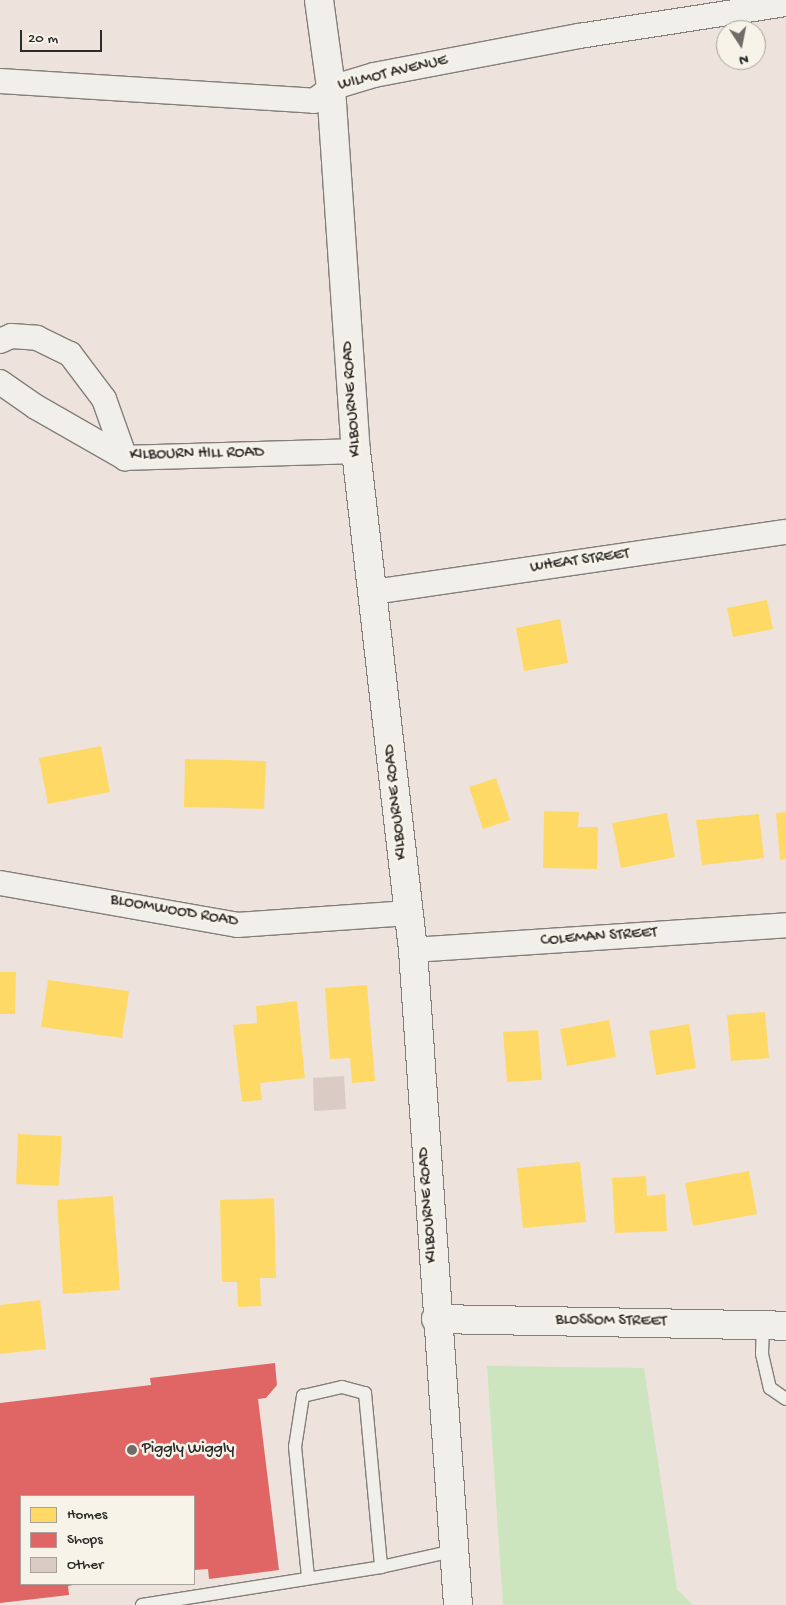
<!DOCTYPE html>
<style>
body{margin:0}
#map{position:relative;width:786px;height:1605px;overflow:hidden;background:#ede3dc;font-family:"Gochi Hand",sans-serif}
div>[style]{position:absolute}
.green>*{inset:0;background:#cce5bf}
.homes>*{inset:0;background:#ffd966}
.shops>*{inset:0;background:#e06666}
.building>*{inset:0;background:#dacbc5}
.roads{filter:drop-shadow(1px 0 #827e7b) drop-shadow(-1px 0 #827e7b) drop-shadow(0 1px #827e7b) drop-shadow(0 -1px #827e7b)}
.service>*{height:12px;margin:-6px;padding:0 6px;transform-origin:6px;border-radius:6px;background:#f1efea}
.minor>*{height:24px;margin:-12px;padding:0 12px;transform-origin:12px;border-radius:12px;background:#f1efea}
.tertiary>*{height:28px;margin:-14px;padding:0 14px;transform-origin:14px;border-radius:14px;background:#f1efea}
.dots>*{width:14px;height:14px;translate:-50% -50%;box-sizing:border-box;border:2px solid #f7f3e8;border-radius:50%}
span{translate:-50% -50%;white-space:nowrap;text-align:center;line-height:1.15;-webkit-text-stroke:5px #f7f3e8;paint-order:stroke}
.street-label{font-size:16px;color:#2b2b2b}
.poi-label{font-size:16px;color:#2b2b2b}
.left{translate:0 -50%;text-align:left}
.legend{position:absolute;left:20px;top:1495px;width:175px;height:90px;box-sizing:border-box;background:#f7f3e8;border:1px solid #a5a39c;margin:0;padding:6px 9px;list-style:none;font-size:15px;color:#2b2b2b}
.legend li{display:flex;align-items:center;gap:10px;height:25px}
.legend b{width:25px;border:1px solid #a5a39c}
.north{position:absolute;left:716px;top:20px;width:50px;height:50px;box-sizing:border-box;background:#f7f3e8;border:1px solid #a5a39c;border-radius:50%;rotate:169deg;font-size:14px;font-weight:700;line-height:20px;text-align:center;color:#2b2b2b}
.north::after{content:'';display:block;margin:auto;width:18px;height:22px;background:#6f6b69;clip-path:polygon(50% 0,100% 100%,50% 72%,0 100%)}
.scale{position:absolute;left:20px;top:30px;width:82px;height:22px;box-sizing:border-box;border:2px solid #2b2b2b;border-top:0;padding-left:6px;font-size:15px;line-height:18px;white-space:nowrap;color:#2b2b2b;-webkit-text-stroke:4px #f7f3e8;paint-order:stroke}
</style>
<div id="map">
<div class="green">
<i style="clip-path:polygon(487px 1366px,644px 1368px,677px 1589px,693px 1605px,503px 1605px)"></i>
</div>
<div class="homes">
<i style="clip-path:polygon(767px 600px,773px 629px,733px 637px,727px 608px)"></i>
<i style="clip-path:polygon(560px 619px,568px 663px,524px 671px,516px 628px)"></i>
<i style="clip-path:polygon(101px 746px,110px 792px,48px 804px,39px 758px)"></i>
<i style="clip-path:polygon(185px 759px,266px 761px,264px 809px,184px 807px)"></i>
<i style="clip-path:polygon(496px 778px,510px 820px,483px 829px,469px 787px)"></i>
<i style="clip-path:polygon(544px 811px,579px 812px,578px 827px,598px 827px,597px 869px,543px 868px)"></i>
<i style="clip-path:polygon(786px 812px,786px 859px,780px 860px,776px 813px)"></i>
<i style="clip-path:polygon(667px 813px,675px 857px,621px 868px,612px 823px)"></i>
<i style="clip-path:polygon(759px 814px,764px 858px,702px 865px,696px 820px)"></i>
<i style="clip-path:polygon(0 972px,16px 972px,15px 1014px,0 1014px)"></i>
<i style="clip-path:polygon(48px 980px,129px 991px,122px 1038px,41px 1027px)"></i>
<i style="clip-path:polygon(367px 985px,375px 1081px,352px 1083px,350px 1058px,330px 1059px,325px 988px)"></i>
<i style="clip-path:polygon(297px 1001px,305px 1078px,260px 1083px,262px 1100px,242px 1102px,233px 1025px,257px 1023px,256px 1006px)"></i>
<i style="clip-path:polygon(765px 1012px,769px 1058px,731px 1061px,727px 1015px)"></i>
<i style="clip-path:polygon(609px 1020px,616px 1057px,567px 1066px,560px 1029px)"></i>
<i style="clip-path:polygon(689px 1024px,696px 1068px,656px 1075px,649px 1031px)"></i>
<i style="clip-path:polygon(538px 1030px,542px 1080px,507px 1082px,503px 1032px)"></i>
<i style="clip-path:polygon(18px 1134px,62px 1136px,59px 1186px,16px 1184px)"></i>
<i style="clip-path:polygon(580px 1162px,586px 1222px,523px 1228px,517px 1168px)"></i>
<i style="clip-path:polygon(749px 1171px,757px 1214px,693px 1226px,685px 1183px)"></i>
<i style="clip-path:polygon(646px 1176px,647px 1196px,665px 1194px,667px 1231px,615px 1233px,612px 1178px)"></i>
<i style="clip-path:polygon(113px 1196px,120px 1290px,63px 1294px,57px 1200px)"></i>
<i style="clip-path:polygon(274px 1198px,276px 1278px,260px 1278px,261px 1306px,238px 1307px,237px 1282px,222px 1282px,220px 1200px)"></i>
<i style="clip-path:polygon(40px 1300px,46px 1349px,0 1354px,0 1305px)"></i>
</div>
<div class="shops">
<i style="clip-path:polygon(275px 1363px,277px 1385px,266px 1398px,258px 1399px,279px 1570px,209px 1579px,208px 1569px,194px 1570px,194px 1496px,21px 1496px,21px 1584px,73px 1585px,68px 1586px,69px 1595px,0 1603px,0 1403px,151px 1385px,150px 1378px)"></i>
</div>
<div class="building">
<i style="clip-path:polygon(344px 1076px,346px 1109px,314px 1111px,313px 1078px)"></i>
</div>
<div class="roads">
<div class="service">
<i style="left:763px;top:1325px;width:29px;rotate:92deg"></i>
<i style="left:762px;top:1354px;width:35px;rotate:77deg"></i>
<i style="left:770px;top:1388px;width:19px;rotate:35deg"></i>
<i style="left:308px;top:1577px;width:131px;rotate:-95.7deg"></i>
<i style="left:295px;top:1447px;width:52px;rotate:-81.1deg"></i>
<i style="left:303px;top:1396px;width:40px;rotate:-13deg"></i>
<i style="left:342px;top:1387px;width:24px;rotate:15deg"></i>
<i style="left:365px;top:1393px;width:175px;rotate:84.7deg"></i>
<i style="left:142px;top:1605px;width:242px;rotate:-9deg"></i>
<i style="left:381px;top:1567px;width:74px;rotate:-12.5deg"></i>
</div>
<div class="minor">
<i style="left:0;top:81px;width:315px;rotate:3.6deg"></i>
<i style="left:314px;top:101px;width:21px;rotate:-37deg"></i>
<i style="left:331px;top:88px;width:45px;rotate:-16.8deg"></i>
<i style="left:374px;top:75px;width:209px;rotate:-10.8deg"></i>
<i style="left:579px;top:36px;width:209px;rotate:-8.8deg"></i>
<i style="left:0;top:341px;width:12px;rotate:-24deg"></i>
<i style="left:11px;top:336px;width:26px;rotate:4deg"></i>
<i style="left:37px;top:338px;width:37px;rotate:26deg"></i>
<i style="left:70px;top:354px;width:56px;rotate:52.9deg"></i>
<i style="left:104px;top:399px;width:63px;rotate:70.4deg"></i>
<i style="left:0;top:382px;width:44px;rotate:34.8deg"></i>
<i style="left:36px;top:407px;width:103px;rotate:29.8deg"></i>
<i style="left:125px;top:458px;width:231px;rotate:-1.7deg"></i>
<i style="left:374px;top:592px;width:416px;rotate:-8.3deg"></i>
<i style="left:0;top:883px;width:241px;rotate:10deg"></i>
<i style="left:237px;top:925px;width:172px;rotate:-4deg"></i>
<i style="left:413px;top:950px;width:374px;rotate:-3.8deg"></i>
</div>
<div class="tertiary">
<i style="left:319px;top:0;width:89px;rotate:82.2deg"></i>
<i style="left:331px;top:88px;width:364px;rotate:86.1deg"></i>
<i style="left:356px;top:451px;width:502px;rotate:83.48deg"></i>
<i style="left:413px;top:950px;width:657px;rotate:86.07deg"></i>
<i style="left:436px;top:1319px;width:350px;rotate:1.1deg"></i>
</div>
</div>
<div class="dots">
<i style="left:132px;top:1450px;background:#6f6b69"></i>
</div>
<div class="street-label">
<span style="left:393px;top:74px;rotate:-13deg">WILMOT AVENUE</span>
<span style="left:353px;top:399px;rotate:-94deg">KILBOURNE ROAD</span>
<span style="left:197px;top:455px;rotate:-1deg">KILBOURN HILL ROAD</span>
<span style="left:580px;top:562px;rotate:-8deg">WHEAT STREET</span>
<span style="left:397px;top:802px;rotate:-96deg">KILBOURNE ROAD</span>
<span style="left:174px;top:912px;rotate:10deg">BLOOMWOOD ROAD</span>
<span style="left:599px;top:938px;rotate:-4deg">COLEMAN STREET</span>
<span style="left:429px;top:1205px;rotate:-94deg">KILBOURNE ROAD</span>
<span style="left:611px;top:1322px;rotate:1deg">BLOSSOM STREET</span>
</div>
<div class="poi-label">
<span class="left" style="left:142px;top:1450px">Piggly Wiggly</span>
</div>
<ul class="legend">
<li><b style="height:14px;background:#ffd966"></b>Homes</li>
<li><b style="height:14px;background:#e06666"></b>Shops</li>
<li><b style="height:14px;background:#dacbc5"></b>Other</li>
</ul>
<div class="north">N</div>
<div class="scale">20 m</div>
</div>
